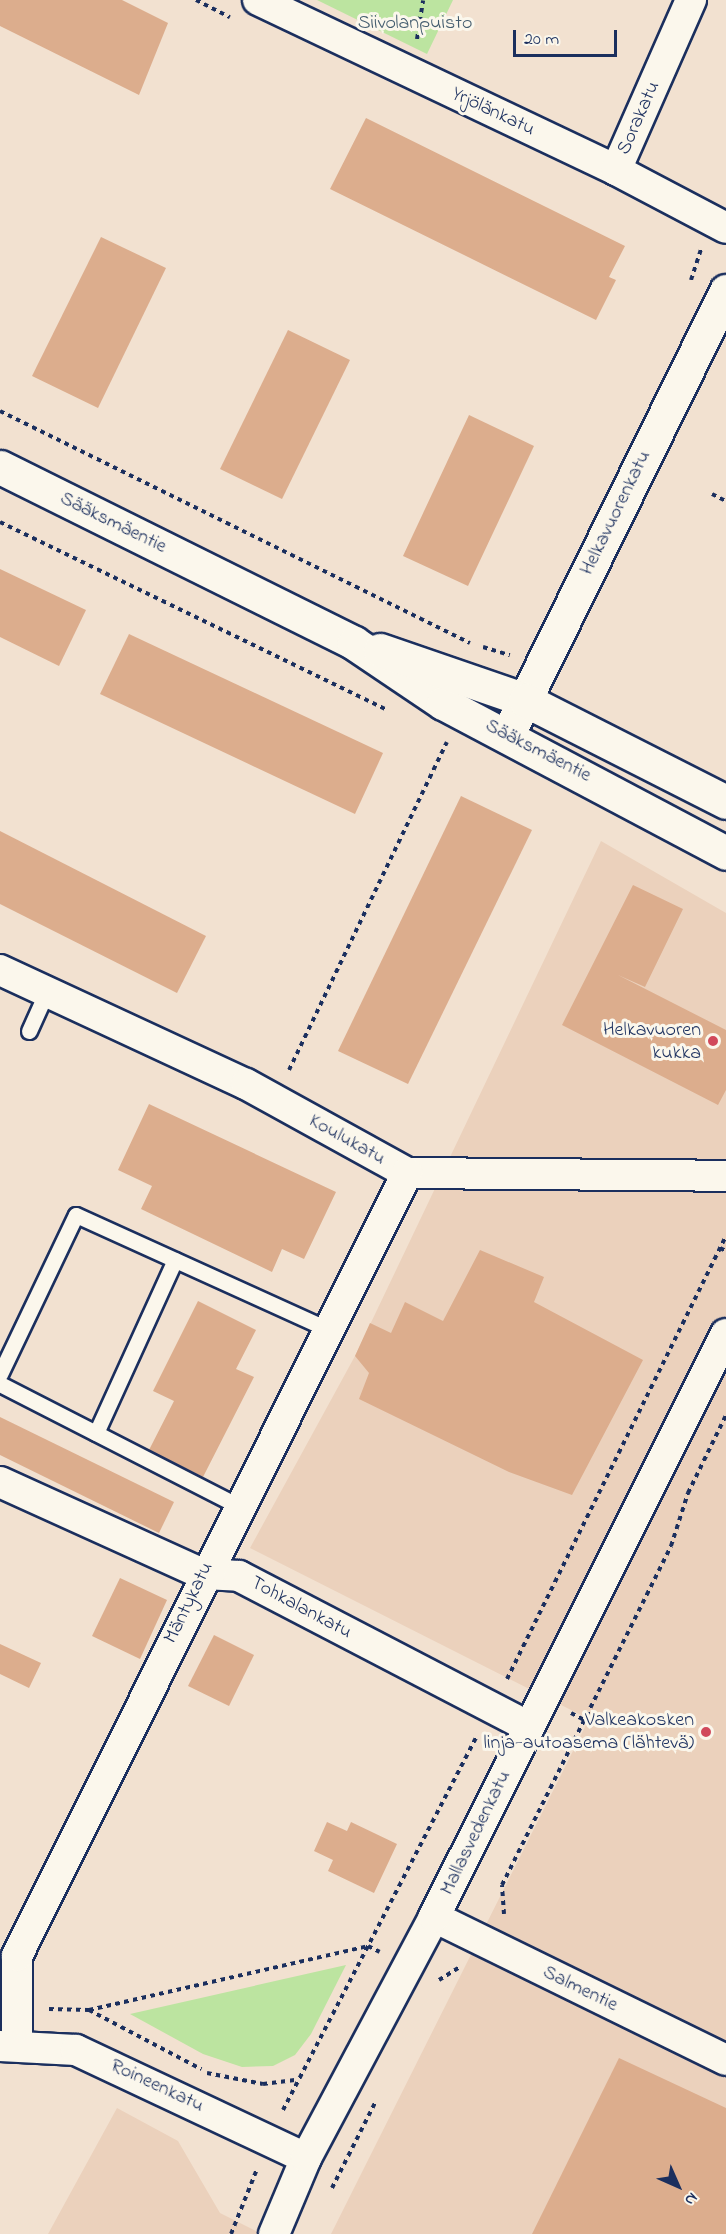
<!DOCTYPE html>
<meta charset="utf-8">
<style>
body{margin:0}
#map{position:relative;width:726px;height:2234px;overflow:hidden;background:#f2e1d0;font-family:"Indie Flower",sans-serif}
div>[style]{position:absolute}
.built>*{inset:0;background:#ebd1bc}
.green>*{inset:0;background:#bce4a0}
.building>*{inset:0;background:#dcad8d}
.path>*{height:4px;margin-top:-2px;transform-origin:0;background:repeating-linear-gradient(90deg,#1b2f5e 0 4.5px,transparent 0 9px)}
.roads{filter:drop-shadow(2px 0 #1b2f5e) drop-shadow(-2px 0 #1b2f5e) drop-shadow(0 2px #1b2f5e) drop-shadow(0 -2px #1b2f5e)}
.service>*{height:15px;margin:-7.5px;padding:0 7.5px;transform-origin:7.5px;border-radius:7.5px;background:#fbf7ec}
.minor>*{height:30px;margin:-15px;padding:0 15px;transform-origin:15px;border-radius:15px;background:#fbf7ec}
.tertiary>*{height:33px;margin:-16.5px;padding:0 16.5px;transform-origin:16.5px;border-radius:16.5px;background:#fbf7ec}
.secondary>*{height:33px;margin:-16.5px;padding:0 16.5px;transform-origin:16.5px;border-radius:16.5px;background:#fbf7ec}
.dots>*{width:16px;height:16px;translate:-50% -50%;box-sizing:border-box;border:3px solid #fbf7ec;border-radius:50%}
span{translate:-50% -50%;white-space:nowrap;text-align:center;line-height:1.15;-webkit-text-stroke:6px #fbf7ec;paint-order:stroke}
.park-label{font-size:20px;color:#435c6e}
.street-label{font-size:20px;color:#1b2f5e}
.poi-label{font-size:20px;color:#1b2f5e}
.right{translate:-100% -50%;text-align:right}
.north{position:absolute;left:648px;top:2156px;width:60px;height:60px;-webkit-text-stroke:4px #fbf7ec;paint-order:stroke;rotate:135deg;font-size:16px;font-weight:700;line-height:24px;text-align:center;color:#1b2f5e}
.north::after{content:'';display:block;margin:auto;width:21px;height:27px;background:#1b2f5e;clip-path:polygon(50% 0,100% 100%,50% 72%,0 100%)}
.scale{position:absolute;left:513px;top:30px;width:104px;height:27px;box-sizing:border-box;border:3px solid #1b2f5e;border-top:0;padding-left:8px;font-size:18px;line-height:21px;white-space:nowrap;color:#1b2f5e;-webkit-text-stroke:4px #fbf7ec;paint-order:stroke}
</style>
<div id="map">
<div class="built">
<i style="clip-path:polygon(601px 841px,726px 913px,726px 2234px,331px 2234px,589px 1719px,250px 1548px,355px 1356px)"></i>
<i style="clip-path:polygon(117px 2108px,178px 2141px,220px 2213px,262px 2234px,48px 2234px)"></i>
</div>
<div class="green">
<i style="clip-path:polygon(317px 0,453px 0,427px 54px)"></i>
<i style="clip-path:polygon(346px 1965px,311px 2034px,295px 2055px,273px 2066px,242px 2067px,203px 2054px,130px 2014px)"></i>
</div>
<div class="building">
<i style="clip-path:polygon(0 0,122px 0,168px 23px,139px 95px,0 26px)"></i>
<i style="clip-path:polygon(366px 118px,625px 246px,609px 277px,616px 280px,596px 320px,330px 189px)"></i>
<i style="clip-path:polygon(101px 237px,166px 268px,98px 408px,32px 376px)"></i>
<i style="clip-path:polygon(288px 330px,350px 360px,282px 499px,220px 469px)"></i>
<i style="clip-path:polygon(469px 415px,534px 446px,468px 586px,403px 556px)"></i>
<i style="clip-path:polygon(0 569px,86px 610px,59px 666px,0 637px)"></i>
<i style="clip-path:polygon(129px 634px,383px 753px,355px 814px,100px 694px)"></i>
<i style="clip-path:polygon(461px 796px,532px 830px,408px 1084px,338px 1051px)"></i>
<i style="clip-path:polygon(0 831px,206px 936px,177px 993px,0 904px)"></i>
<i style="clip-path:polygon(633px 885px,683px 909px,645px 987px,618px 975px,726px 1030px,726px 1090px,718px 1105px,562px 1025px)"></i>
<i style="clip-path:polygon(149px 1104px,336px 1192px,304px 1259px,282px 1249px,272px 1272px,141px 1209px,152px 1186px,118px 1170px)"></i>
<i style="clip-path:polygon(480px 1250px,544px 1277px,534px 1302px,643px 1360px,572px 1495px,509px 1472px,359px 1399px,369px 1373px,355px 1356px,370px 1323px,391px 1333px,405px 1302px,443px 1321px)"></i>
<i style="clip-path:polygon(198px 1301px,256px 1330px,236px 1369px,254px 1377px,203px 1477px,149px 1450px,174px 1401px,153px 1391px)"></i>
<i style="clip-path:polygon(0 1417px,174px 1502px,159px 1533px,0 1455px)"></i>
<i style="clip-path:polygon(120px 1578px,167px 1600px,140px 1659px,92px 1636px)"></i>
<i style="clip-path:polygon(214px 1635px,254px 1655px,229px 1706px,188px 1686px)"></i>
<i style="clip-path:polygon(0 1644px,41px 1663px,29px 1688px,0 1674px)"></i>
<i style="clip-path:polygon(327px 1822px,347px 1831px,351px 1822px,397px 1844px,374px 1893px,328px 1871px,333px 1860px,314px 1851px)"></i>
<i style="clip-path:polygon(619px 2058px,726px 2108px,726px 2234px,532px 2234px)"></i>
</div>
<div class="path">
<i style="left:196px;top:0;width:38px;rotate:27deg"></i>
<i style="left:417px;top:39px;width:39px;rotate:-81deg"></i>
<i style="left:691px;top:280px;width:32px;rotate:-72deg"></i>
<i style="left:0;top:411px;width:524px;rotate:26.27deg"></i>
<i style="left:712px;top:494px;width:16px;rotate:27deg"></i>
<i style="left:0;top:522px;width:431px;rotate:25.9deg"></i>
<i style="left:483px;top:647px;width:28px;rotate:17deg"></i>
<i style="left:289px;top:1070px;width:364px;rotate:-64.3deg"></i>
<i style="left:720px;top:1248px;width:7px;rotate:27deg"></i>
<i style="left:507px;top:1679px;width:494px;rotate:-63.7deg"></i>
<i style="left:571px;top:1713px;width:15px;rotate:28deg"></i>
<i style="left:504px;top:1914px;width:29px;rotate:-94deg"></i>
<i style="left:502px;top:1885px;width:379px;rotate:-63.5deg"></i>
<i style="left:671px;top:1546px;width:56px;rotate:-72.2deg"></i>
<i style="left:688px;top:1493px;width:87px;rotate:-64deg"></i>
<i style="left:439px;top:1980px;width:25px;rotate:-32deg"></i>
<i style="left:49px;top:2009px;width:40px;rotate:1.4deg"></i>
<i style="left:89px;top:2010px;width:127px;rotate:27.8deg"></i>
<i style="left:89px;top:2010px;width:286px;rotate:-12.9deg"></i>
<i style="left:368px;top:1946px;width:13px;rotate:27deg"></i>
<i style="left:207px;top:2073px;width:57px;rotate:11.1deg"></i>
<i style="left:263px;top:2084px;width:34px;rotate:-7deg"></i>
<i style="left:283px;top:2110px;width:421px;rotate:-62.6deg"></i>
<i style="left:332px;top:2188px;width:97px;rotate:-63.2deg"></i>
<i style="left:231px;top:2234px;width:70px;rotate:-68.2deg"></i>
</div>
<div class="roads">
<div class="service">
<i style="left:29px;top:1031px;width:44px;rotate:-65.8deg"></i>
<i style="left:0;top:1374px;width:176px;rotate:-64.5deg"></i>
<i style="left:76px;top:1215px;width:276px;rotate:24.4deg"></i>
<i style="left:0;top:1384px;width:267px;rotate:27.1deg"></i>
<i style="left:96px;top:1433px;width:190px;rotate:-65.5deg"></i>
</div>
<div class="minor">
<i style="left:258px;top:0;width:396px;rotate:25.4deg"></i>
<i style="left:616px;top:170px;width:124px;rotate:27.8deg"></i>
<i style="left:616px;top:170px;width:186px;rotate:-66.2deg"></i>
<i style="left:0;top:970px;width:271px;rotate:24.9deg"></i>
<i style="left:246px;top:1084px;width:184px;rotate:28.9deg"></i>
<i style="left:407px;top:1173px;width:319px;rotate:0.5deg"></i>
<i style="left:0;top:1482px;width:223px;rotate:24.4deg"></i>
<i style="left:203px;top:1574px;width:36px;rotate:3deg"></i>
<i style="left:239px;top:1576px;width:327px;rotate:27.5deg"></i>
<i style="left:434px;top:1917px;width:325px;rotate:26.1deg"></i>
<i style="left:17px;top:2044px;width:88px;rotate:-90deg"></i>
<i style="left:17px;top:1956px;width:875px;rotate:-63.52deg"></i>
<i style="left:0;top:2046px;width:76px;rotate:3deg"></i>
<i style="left:76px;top:2050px;width:254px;rotate:25.2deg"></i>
<i style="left:274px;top:2234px;width:82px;rotate:-67.2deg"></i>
<i style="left:306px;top:2158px;width:273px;rotate:-62deg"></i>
<i style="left:434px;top:1917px;width:652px;rotate:-63.4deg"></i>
</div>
<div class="tertiary">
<i style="left:507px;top:736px;width:496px;rotate:-63.8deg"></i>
</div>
<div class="secondary">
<i style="left:0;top:467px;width:395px;rotate:26.4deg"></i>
<i style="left:354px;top:643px;width:107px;rotate:34deg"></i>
<i style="left:443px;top:703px;width:320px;rotate:27.9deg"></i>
<i style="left:380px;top:650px;width:153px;rotate:19deg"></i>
<i style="left:525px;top:700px;width:225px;rotate:26.9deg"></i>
</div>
</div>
<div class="dots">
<i style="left:713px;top:1041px;background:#d1495b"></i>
<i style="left:706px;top:1732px;background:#d1495b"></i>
</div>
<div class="park-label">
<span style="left:415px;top:23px">Siivolanpuisto</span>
</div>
<div class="street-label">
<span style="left:493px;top:112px;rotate:25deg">Yrjölänkatu</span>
<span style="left:639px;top:118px;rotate:-66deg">Sorakatu</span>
<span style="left:616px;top:513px;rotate:-64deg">Helkavuorenkatu</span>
<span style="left:113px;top:523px;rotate:26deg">Sääksmäentie</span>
<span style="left:538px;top:751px;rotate:27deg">Sääksmäentie</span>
<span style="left:347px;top:1140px;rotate:29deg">Koulukatu</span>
<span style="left:189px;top:1603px;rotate:-64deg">Mäntykatu</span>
<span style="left:301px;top:1608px;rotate:28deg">Tohkalankatu</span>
<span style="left:476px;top:1833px;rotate:-64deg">Mallasvedenkatu</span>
<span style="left:580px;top:1989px;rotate:26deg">Salmentie</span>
<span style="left:157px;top:2086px;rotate:25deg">Roineenkatu</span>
</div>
<div class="poi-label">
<span class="right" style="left:701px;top:1042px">Helkavuoren<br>kukka</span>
<span class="right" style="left:694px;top:1732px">Valkeakosken<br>linja-autoasema (lähtevä)</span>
</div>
<div class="north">N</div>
<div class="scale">20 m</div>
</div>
